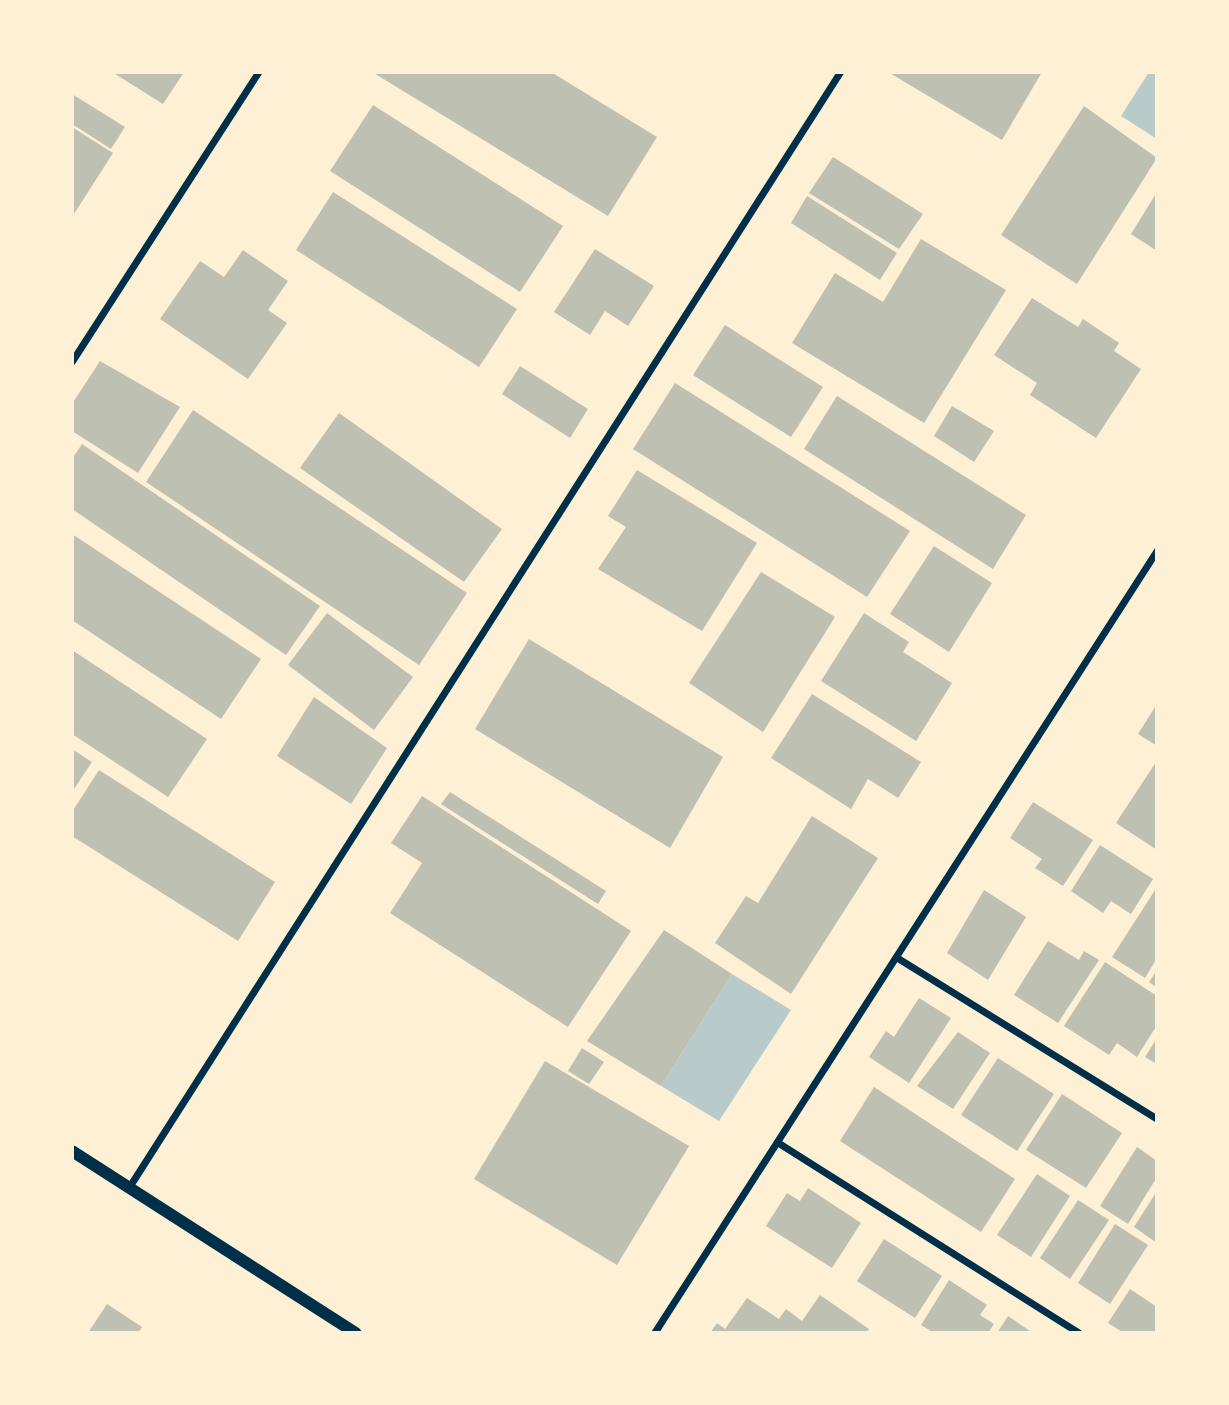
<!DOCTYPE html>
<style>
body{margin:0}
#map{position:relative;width:1229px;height:1405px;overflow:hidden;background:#fdf0d5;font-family:Roboto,sans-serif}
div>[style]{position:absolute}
.green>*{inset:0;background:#b9caca}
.building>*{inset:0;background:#bec0b2}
.minor>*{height:7px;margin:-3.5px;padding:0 3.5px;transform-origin:3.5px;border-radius:3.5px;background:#003049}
.tertiary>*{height:12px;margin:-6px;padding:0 6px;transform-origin:6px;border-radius:6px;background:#003049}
span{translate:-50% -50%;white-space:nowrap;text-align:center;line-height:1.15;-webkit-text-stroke:5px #fdf0d5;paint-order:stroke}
.frame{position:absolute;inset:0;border:74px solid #fdf0d5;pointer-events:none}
</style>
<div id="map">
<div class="green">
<i style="clip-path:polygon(1149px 72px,1157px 72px,1157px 139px,1121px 116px)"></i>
<i style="clip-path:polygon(732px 974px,791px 1010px,719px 1121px,661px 1086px)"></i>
</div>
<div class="building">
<i style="clip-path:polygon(112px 72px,184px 72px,163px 104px)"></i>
<i style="clip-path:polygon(372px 72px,551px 72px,657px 137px,608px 216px)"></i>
<i style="clip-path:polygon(888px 72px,1042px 72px,1002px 140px)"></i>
<i style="clip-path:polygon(72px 94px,125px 127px,111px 149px,72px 124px)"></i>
<i style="clip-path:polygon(373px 105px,563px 226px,520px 292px,330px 171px)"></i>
<i style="clip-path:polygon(1084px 106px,1157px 158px,1077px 284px,1001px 235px)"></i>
<i style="clip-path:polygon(72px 127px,113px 153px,72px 217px)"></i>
<i style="clip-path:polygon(833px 157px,923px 214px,899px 249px,809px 193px)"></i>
<i style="clip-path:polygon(333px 192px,517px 309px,479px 367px,296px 250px)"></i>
<i style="clip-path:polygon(1157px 192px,1157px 251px,1131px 234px)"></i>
<i style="clip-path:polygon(807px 196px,897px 253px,880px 280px,791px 223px)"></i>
<i style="clip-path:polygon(921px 239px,1006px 290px,924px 423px,792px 343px,835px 273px,883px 302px)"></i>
<i style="clip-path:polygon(595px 249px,654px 286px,628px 326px,605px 311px,590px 335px,554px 312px)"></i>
<i style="clip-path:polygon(243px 250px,288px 281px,268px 310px,287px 323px,248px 379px,160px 319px,200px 261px,224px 277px)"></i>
<i style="clip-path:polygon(1032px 298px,1078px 327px,1083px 319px,1119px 343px,1114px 351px,1141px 369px,1096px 438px,1030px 395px,1037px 383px,994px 355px)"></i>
<i style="clip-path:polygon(725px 325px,823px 387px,791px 437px,693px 375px)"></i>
<i style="clip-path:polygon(100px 361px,180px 407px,138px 473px,72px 431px,72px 404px)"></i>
<i style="clip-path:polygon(520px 366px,588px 409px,570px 438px,502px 394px)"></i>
<i style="clip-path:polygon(675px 383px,910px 531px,867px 597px,633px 449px)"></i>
<i style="clip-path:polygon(837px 396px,1026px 515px,993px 569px,804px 449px)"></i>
<i style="clip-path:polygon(952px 406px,994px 431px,974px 462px,934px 436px)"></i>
<i style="clip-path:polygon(193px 410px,467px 593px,419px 665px,146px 482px)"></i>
<i style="clip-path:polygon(339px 413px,502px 529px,464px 582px,300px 468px)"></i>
<i style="clip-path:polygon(82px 444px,320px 606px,286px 655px,72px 509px,72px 459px)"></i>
<i style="clip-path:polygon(637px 470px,757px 543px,702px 631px,598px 569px,626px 527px,608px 516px)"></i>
<i style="clip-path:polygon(72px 534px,261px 659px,221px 719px,72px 620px)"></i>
<i style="clip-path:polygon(934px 546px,992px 583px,949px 652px,890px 614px)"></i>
<i style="clip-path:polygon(761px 572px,835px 617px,763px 732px,689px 683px)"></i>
<i style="clip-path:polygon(327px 613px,413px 677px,374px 730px,288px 665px)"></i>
<i style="clip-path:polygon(864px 613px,909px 642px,903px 652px,952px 683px,916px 741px,821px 681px)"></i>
<i style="clip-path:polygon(529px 639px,723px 757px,670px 848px,475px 729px)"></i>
<i style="clip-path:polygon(72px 650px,207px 739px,168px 797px,72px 734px)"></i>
<i style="clip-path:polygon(812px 694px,921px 762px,898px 798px,868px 779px,851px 809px,771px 758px)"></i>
<i style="clip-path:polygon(314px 697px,387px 748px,351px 804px,277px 756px)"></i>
<i style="clip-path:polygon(1157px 704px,1157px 746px,1138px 734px)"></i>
<i style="clip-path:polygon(72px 749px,92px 762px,72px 792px)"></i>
<i style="clip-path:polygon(1156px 762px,1157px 763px,1157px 850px,1116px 823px)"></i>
<i style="clip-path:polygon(99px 770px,275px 882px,238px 941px,72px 836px,72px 812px)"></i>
<i style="clip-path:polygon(450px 792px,606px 891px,598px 904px,441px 804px)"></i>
<i style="clip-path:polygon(422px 796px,631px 931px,568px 1027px,390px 913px,422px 863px,391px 843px)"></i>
<i style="clip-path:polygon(1033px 802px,1093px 840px,1063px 886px,1035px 868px,1042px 859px,1010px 838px)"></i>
<i style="clip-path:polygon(812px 816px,878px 858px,791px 994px,715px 943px,746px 896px,758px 903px)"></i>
<i style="clip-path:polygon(1100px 845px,1153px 879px,1131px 914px,1111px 901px,1103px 913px,1071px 891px)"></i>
<i style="clip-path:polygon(1157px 887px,1157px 958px,1145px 978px,1112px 957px)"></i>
<i style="clip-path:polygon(984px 890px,1026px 917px,988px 980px,947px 953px)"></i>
<i style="clip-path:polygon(664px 930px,732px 974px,661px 1086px,587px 1041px)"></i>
<i style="clip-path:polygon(1048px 941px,1079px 960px,1084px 951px,1099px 960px,1058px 1023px,1014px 995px)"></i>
<i style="clip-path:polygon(1105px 962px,1157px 996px,1157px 1025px,1137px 1057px,1117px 1043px,1109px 1055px,1064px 1026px)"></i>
<i style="clip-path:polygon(1157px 970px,1157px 988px,1149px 982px)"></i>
<i style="clip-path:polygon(919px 998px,951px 1018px,909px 1083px,869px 1057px,886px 1031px,894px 1037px)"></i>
<i style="clip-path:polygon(958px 1032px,990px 1053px,953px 1109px,917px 1086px)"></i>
<i style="clip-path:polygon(1157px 1038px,1157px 1064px,1145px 1057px)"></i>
<i style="clip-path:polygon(582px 1048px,604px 1062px,589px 1084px,568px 1071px)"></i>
<i style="clip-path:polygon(998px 1058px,1054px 1094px,1017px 1151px,961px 1115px)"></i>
<i style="clip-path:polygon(545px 1061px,689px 1146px,617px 1265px,474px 1179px)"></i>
<i style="clip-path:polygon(874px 1087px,1015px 1179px,981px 1232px,840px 1141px)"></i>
<i style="clip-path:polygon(1062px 1094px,1122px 1133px,1086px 1188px,1026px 1150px)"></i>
<i style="clip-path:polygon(1137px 1147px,1157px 1161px,1157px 1177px,1128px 1224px,1100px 1206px)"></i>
<i style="clip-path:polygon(1037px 1174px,1070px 1196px,1031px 1257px,997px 1235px)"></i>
<i style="clip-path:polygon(808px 1188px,861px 1223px,832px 1268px,766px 1226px,787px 1193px,800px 1201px)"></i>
<i style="clip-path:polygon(1157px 1191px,1157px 1243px,1134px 1227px)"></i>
<i style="clip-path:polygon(1078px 1200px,1109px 1220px,1070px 1279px,1040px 1258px)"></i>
<i style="clip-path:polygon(1115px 1224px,1148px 1245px,1110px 1304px,1078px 1283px)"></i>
<i style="clip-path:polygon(884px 1239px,942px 1276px,915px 1318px,857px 1281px)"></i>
<i style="clip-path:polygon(949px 1280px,987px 1305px,980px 1315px,994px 1324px,988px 1333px,934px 1333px,921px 1325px)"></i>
<i style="clip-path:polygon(1130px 1289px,1157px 1307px,1157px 1333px,1124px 1333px,1108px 1323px)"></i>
<i style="clip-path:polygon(820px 1295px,869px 1329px,866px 1333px,710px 1333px,717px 1323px,725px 1329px,747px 1298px,779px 1319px,786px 1309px,802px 1321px)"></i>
<i style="clip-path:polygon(107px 1304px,142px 1327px,138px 1333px,88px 1333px)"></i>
<i style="clip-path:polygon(1008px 1316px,1033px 1333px,997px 1333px)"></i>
</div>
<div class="minor">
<i style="left:72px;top:361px;width:344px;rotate:-57.2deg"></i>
<i style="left:896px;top:957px;width:307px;rotate:31.8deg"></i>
<i style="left:777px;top:1142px;width:357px;rotate:32.3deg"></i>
<i style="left:129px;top:1187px;width:1322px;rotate:-57.48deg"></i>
<i style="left:654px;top:1333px;width:931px;rotate:-57.28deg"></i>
</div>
<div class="tertiary">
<i style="left:72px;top:1151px;width:337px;rotate:32.7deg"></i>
</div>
<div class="frame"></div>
</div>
